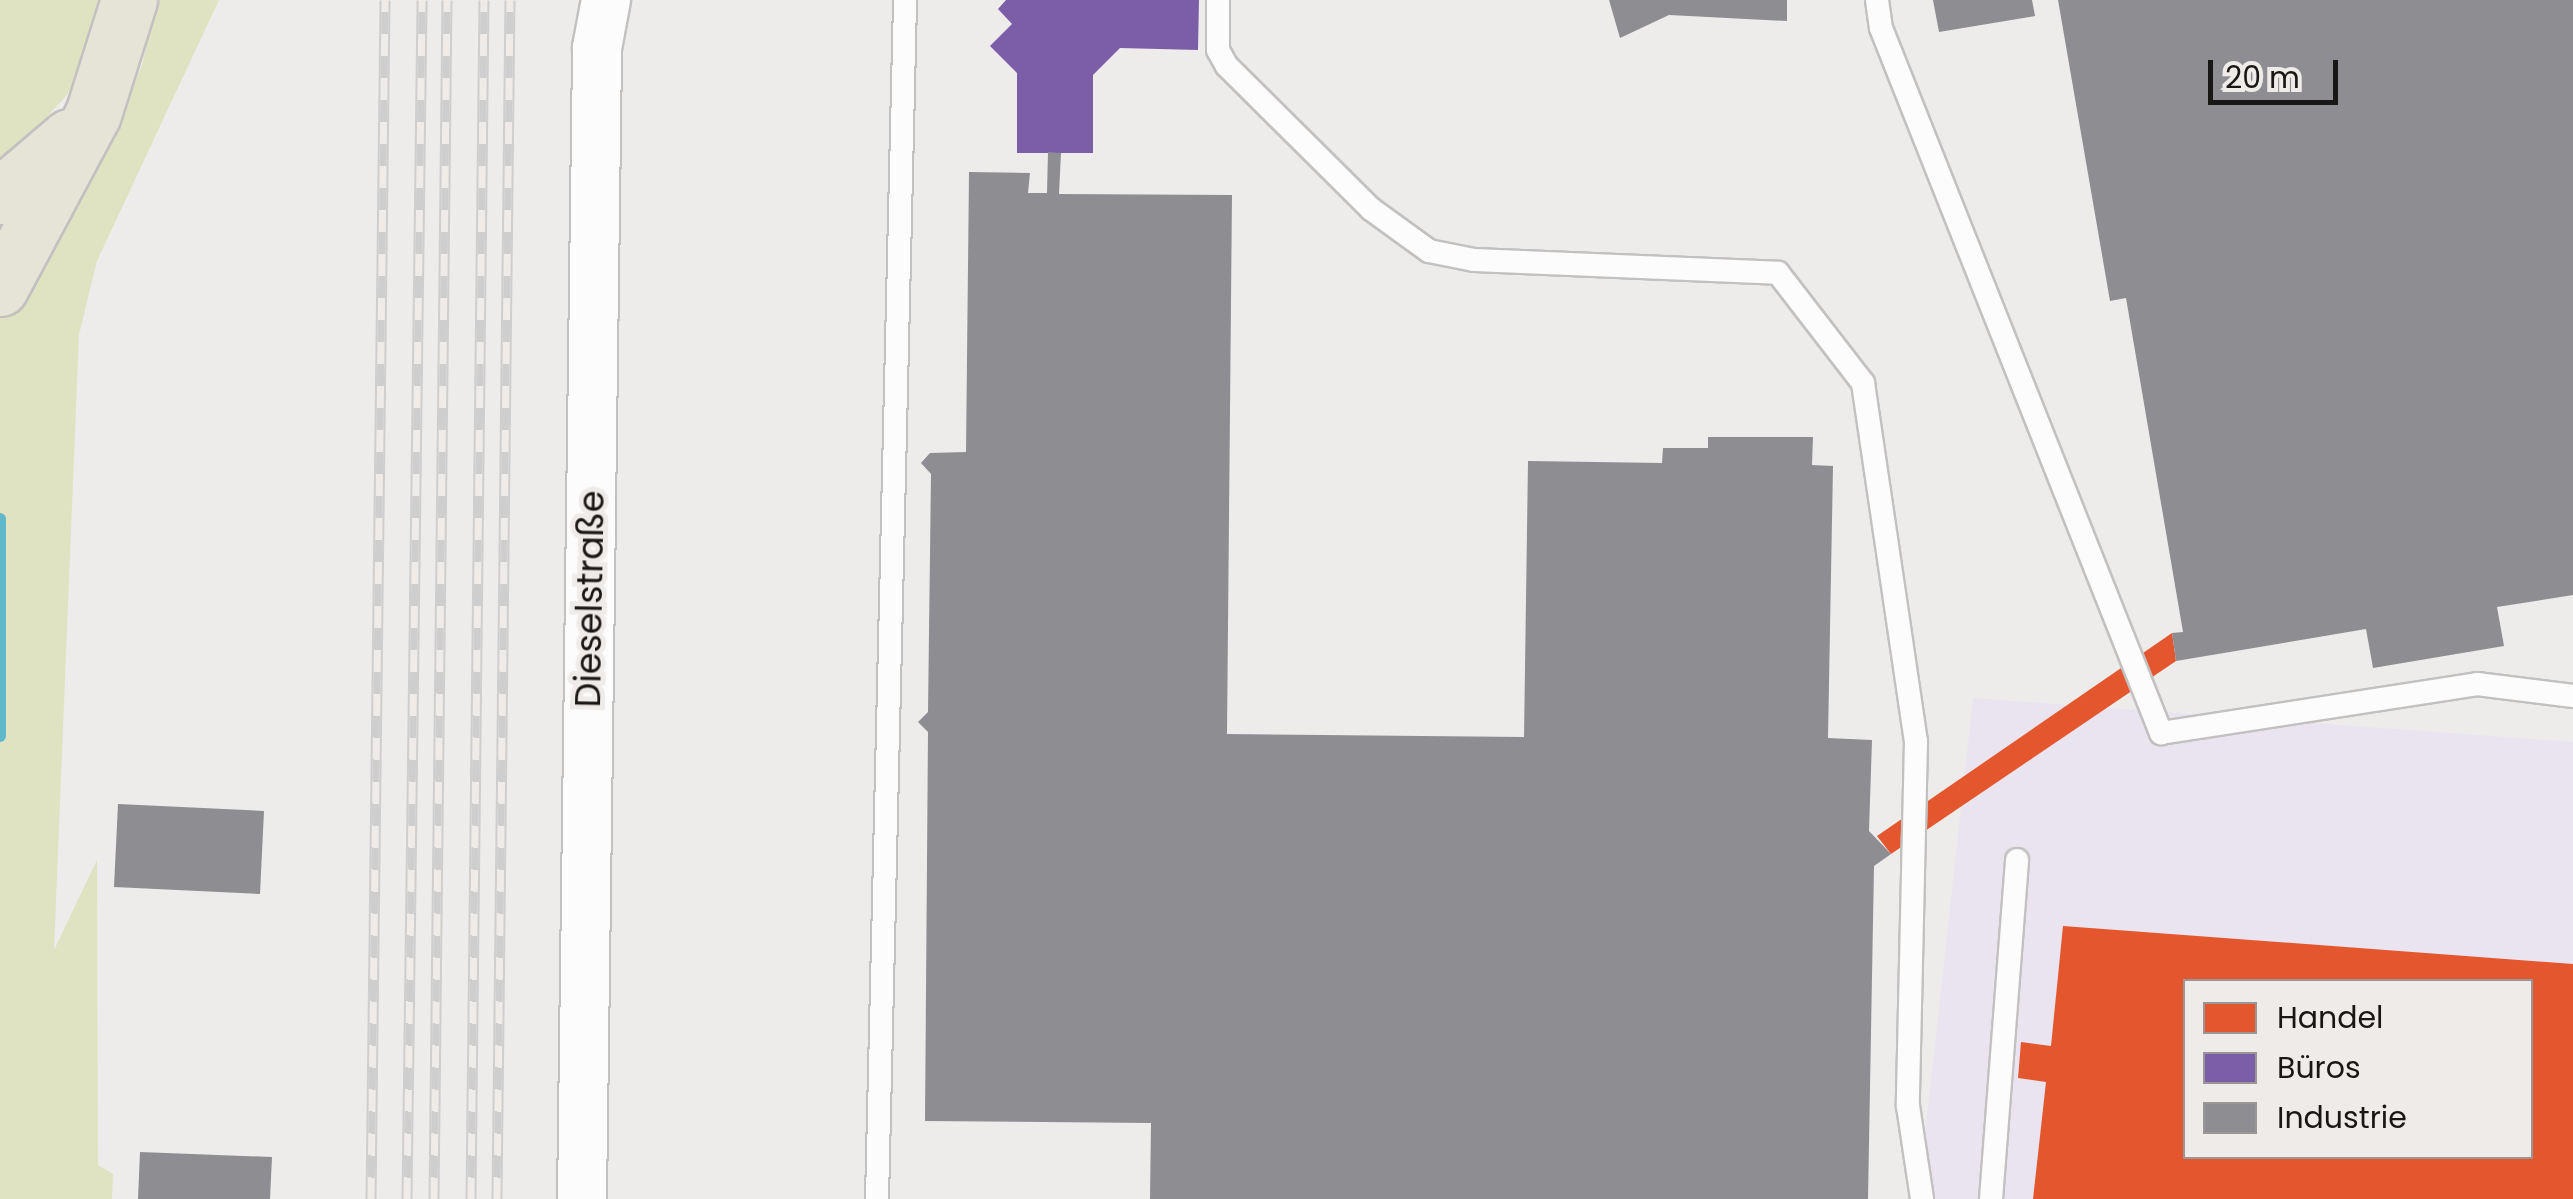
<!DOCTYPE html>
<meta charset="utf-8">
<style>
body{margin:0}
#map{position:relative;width:2573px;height:1199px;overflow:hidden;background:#eeecea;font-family:Poppins,sans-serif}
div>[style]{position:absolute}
.commercial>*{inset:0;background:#e9e4ef}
.green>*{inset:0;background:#dfe3c1}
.shops>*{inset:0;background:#e4572e}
.offices>*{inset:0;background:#7b5ea7}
.industry>*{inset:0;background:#8d8d92}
.stream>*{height:12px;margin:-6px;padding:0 6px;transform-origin:6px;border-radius:6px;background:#61b8c8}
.roads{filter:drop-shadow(2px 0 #c3c1c0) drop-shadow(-2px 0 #c3c1c0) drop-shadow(0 2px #c3c1c0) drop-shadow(0 -2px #c3c1c0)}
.service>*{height:22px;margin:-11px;padding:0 11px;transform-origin:11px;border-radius:11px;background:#fcfcfc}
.minor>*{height:48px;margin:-24px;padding:0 24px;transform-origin:24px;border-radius:24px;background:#fcfcfc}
.motorway>*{height:55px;margin:-27.5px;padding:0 27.5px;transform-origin:27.5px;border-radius:27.5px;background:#e6e3d7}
.rail>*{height:11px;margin-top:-5.5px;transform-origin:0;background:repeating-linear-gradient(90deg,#efebe9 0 22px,#cfcece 0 44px);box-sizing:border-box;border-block:2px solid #cfcece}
span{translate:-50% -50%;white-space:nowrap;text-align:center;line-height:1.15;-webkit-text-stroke:10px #efebe9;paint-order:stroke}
.street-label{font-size:35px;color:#181716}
.legend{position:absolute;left:2183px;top:979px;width:350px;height:180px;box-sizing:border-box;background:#efebe9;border:2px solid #999695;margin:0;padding:12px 18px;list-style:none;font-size:30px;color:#181716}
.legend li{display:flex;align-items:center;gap:20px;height:50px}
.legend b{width:50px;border:2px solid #999695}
.scale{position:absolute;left:2208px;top:60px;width:130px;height:45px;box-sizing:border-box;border:5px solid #181716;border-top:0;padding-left:12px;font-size:30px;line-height:35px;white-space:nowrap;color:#181716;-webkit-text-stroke:8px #efebe9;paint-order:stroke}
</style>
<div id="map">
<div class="commercial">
<i style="clip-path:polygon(evenodd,1973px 698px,2573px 742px,2573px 1199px,1918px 1199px,1973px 698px,2186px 982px,2530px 982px,2530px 1156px,2186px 1156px,2186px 982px)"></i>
</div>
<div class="green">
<i style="clip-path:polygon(0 0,101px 0,88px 52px,67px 95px,0 168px)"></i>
<i style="clip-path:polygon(157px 0,219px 0,97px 261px,79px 335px,54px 950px,97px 860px,98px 1165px,113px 1174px,112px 1199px,0 1199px,0 313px,107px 148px,142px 65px)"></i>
</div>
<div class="shops">
<i style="clip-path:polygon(2172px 633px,2176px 661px,1891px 854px,1877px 836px)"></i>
<i style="clip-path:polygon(evenodd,2063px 926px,2573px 964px,2573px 1199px,2033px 1199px,2046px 1082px,2018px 1078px,2021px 1042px,2051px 1046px,2063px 926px,2186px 982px,2530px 982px,2530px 1156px,2186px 1156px,2186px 982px)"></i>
</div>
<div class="offices">
<i style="clip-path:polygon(1006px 0,1199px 0,1198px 50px,1120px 48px,1093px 75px,1093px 153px,1017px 153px,1017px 73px,990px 46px,1012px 24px,998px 9px)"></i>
</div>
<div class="industry">
<i style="clip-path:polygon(1609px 0,1787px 0,1787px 21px,1669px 15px,1620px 38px)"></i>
<i style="clip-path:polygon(1933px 0,2032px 0,2035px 16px,1939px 32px)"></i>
<i style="clip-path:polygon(2058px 0,2573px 0,2573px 595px,2497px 607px,2504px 646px,2373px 668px,2366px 629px,2176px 661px,2172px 633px,2183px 632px,2126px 298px,2110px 301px)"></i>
<i style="clip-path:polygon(1048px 152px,1061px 153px,1059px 194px,1232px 195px,1227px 734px,1524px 737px,1528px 461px,1662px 463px,1663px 448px,1708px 448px,1708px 437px,1813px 437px,1812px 465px,1833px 466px,1828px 738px,1872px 740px,1869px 831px,1891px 854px,1874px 866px,1868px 1199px,1150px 1199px,1151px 1123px,925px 1121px,928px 732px,918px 722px,928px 712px,931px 474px,921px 463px,930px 453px,966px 452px,969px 172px,1030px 173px,1028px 193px,1047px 193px)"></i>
<i style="clip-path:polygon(118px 804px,264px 811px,260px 894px,114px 887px)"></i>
<i style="clip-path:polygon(140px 1152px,272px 1157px,270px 1199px,138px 1199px)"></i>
</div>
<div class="stream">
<i style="left:0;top:519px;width:217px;rotate:90deg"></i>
</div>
<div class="roads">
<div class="service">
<i style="left:1218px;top:0;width:50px;rotate:90deg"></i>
<i style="left:1218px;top:50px;width:18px;rotate:61deg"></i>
<i style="left:1227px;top:66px;width:203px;rotate:44.8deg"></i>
<i style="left:1371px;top:209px;width:72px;rotate:35.9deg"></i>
<i style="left:1429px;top:251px;width:46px;rotate:11.3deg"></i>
<i style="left:1474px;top:260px;width:304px;rotate:2.4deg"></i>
<i style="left:1778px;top:273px;width:139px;rotate:52.3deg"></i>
<i style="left:1863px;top:383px;width:362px;rotate:81.6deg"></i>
<i style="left:1916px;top:741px;width:365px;rotate:91.3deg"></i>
<i style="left:1908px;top:1106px;width:94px;rotate:81.4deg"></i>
<i style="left:1877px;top:0;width:28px;rotate:82deg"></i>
<i style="left:1881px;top:28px;width:759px;rotate:68.34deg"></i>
<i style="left:2161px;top:733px;width:320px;rotate:-8.8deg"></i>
<i style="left:2477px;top:684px;width:97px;rotate:7.1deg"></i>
<i style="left:877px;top:1199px;width:1199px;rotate:-88.66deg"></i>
<i style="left:1991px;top:1199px;width:340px;rotate:-85.6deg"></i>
</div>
<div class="minor">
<i style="left:582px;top:1199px;width:1151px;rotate:-89.25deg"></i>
<i style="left:597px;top:48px;width:49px;rotate:-79.4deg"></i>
</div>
<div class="motorway">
<i style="left:0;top:196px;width:91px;rotate:-40.5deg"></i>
<i style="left:0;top:288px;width:197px;rotate:-61.9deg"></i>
<i style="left:93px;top:114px;width:120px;rotate:-72.5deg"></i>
</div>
</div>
<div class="rail">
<i style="left:371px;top:1199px;width:1199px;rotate:-89.33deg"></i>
<i style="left:407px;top:1199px;width:1199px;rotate:-89.28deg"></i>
<i style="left:434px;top:1199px;width:1199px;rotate:-89.38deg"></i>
<i style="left:471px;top:1199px;width:1199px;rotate:-89.38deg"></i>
<i style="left:497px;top:1199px;width:1199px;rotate:-89.38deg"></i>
</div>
<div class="street-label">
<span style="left:590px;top:599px;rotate:-89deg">Dieselstraße</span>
</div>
<ul class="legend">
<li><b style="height:28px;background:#e4572e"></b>Handel</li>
<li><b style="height:28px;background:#7b5ea7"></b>Büros</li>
<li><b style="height:28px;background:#8d8d92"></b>Industrie</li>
</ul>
<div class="scale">20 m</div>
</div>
